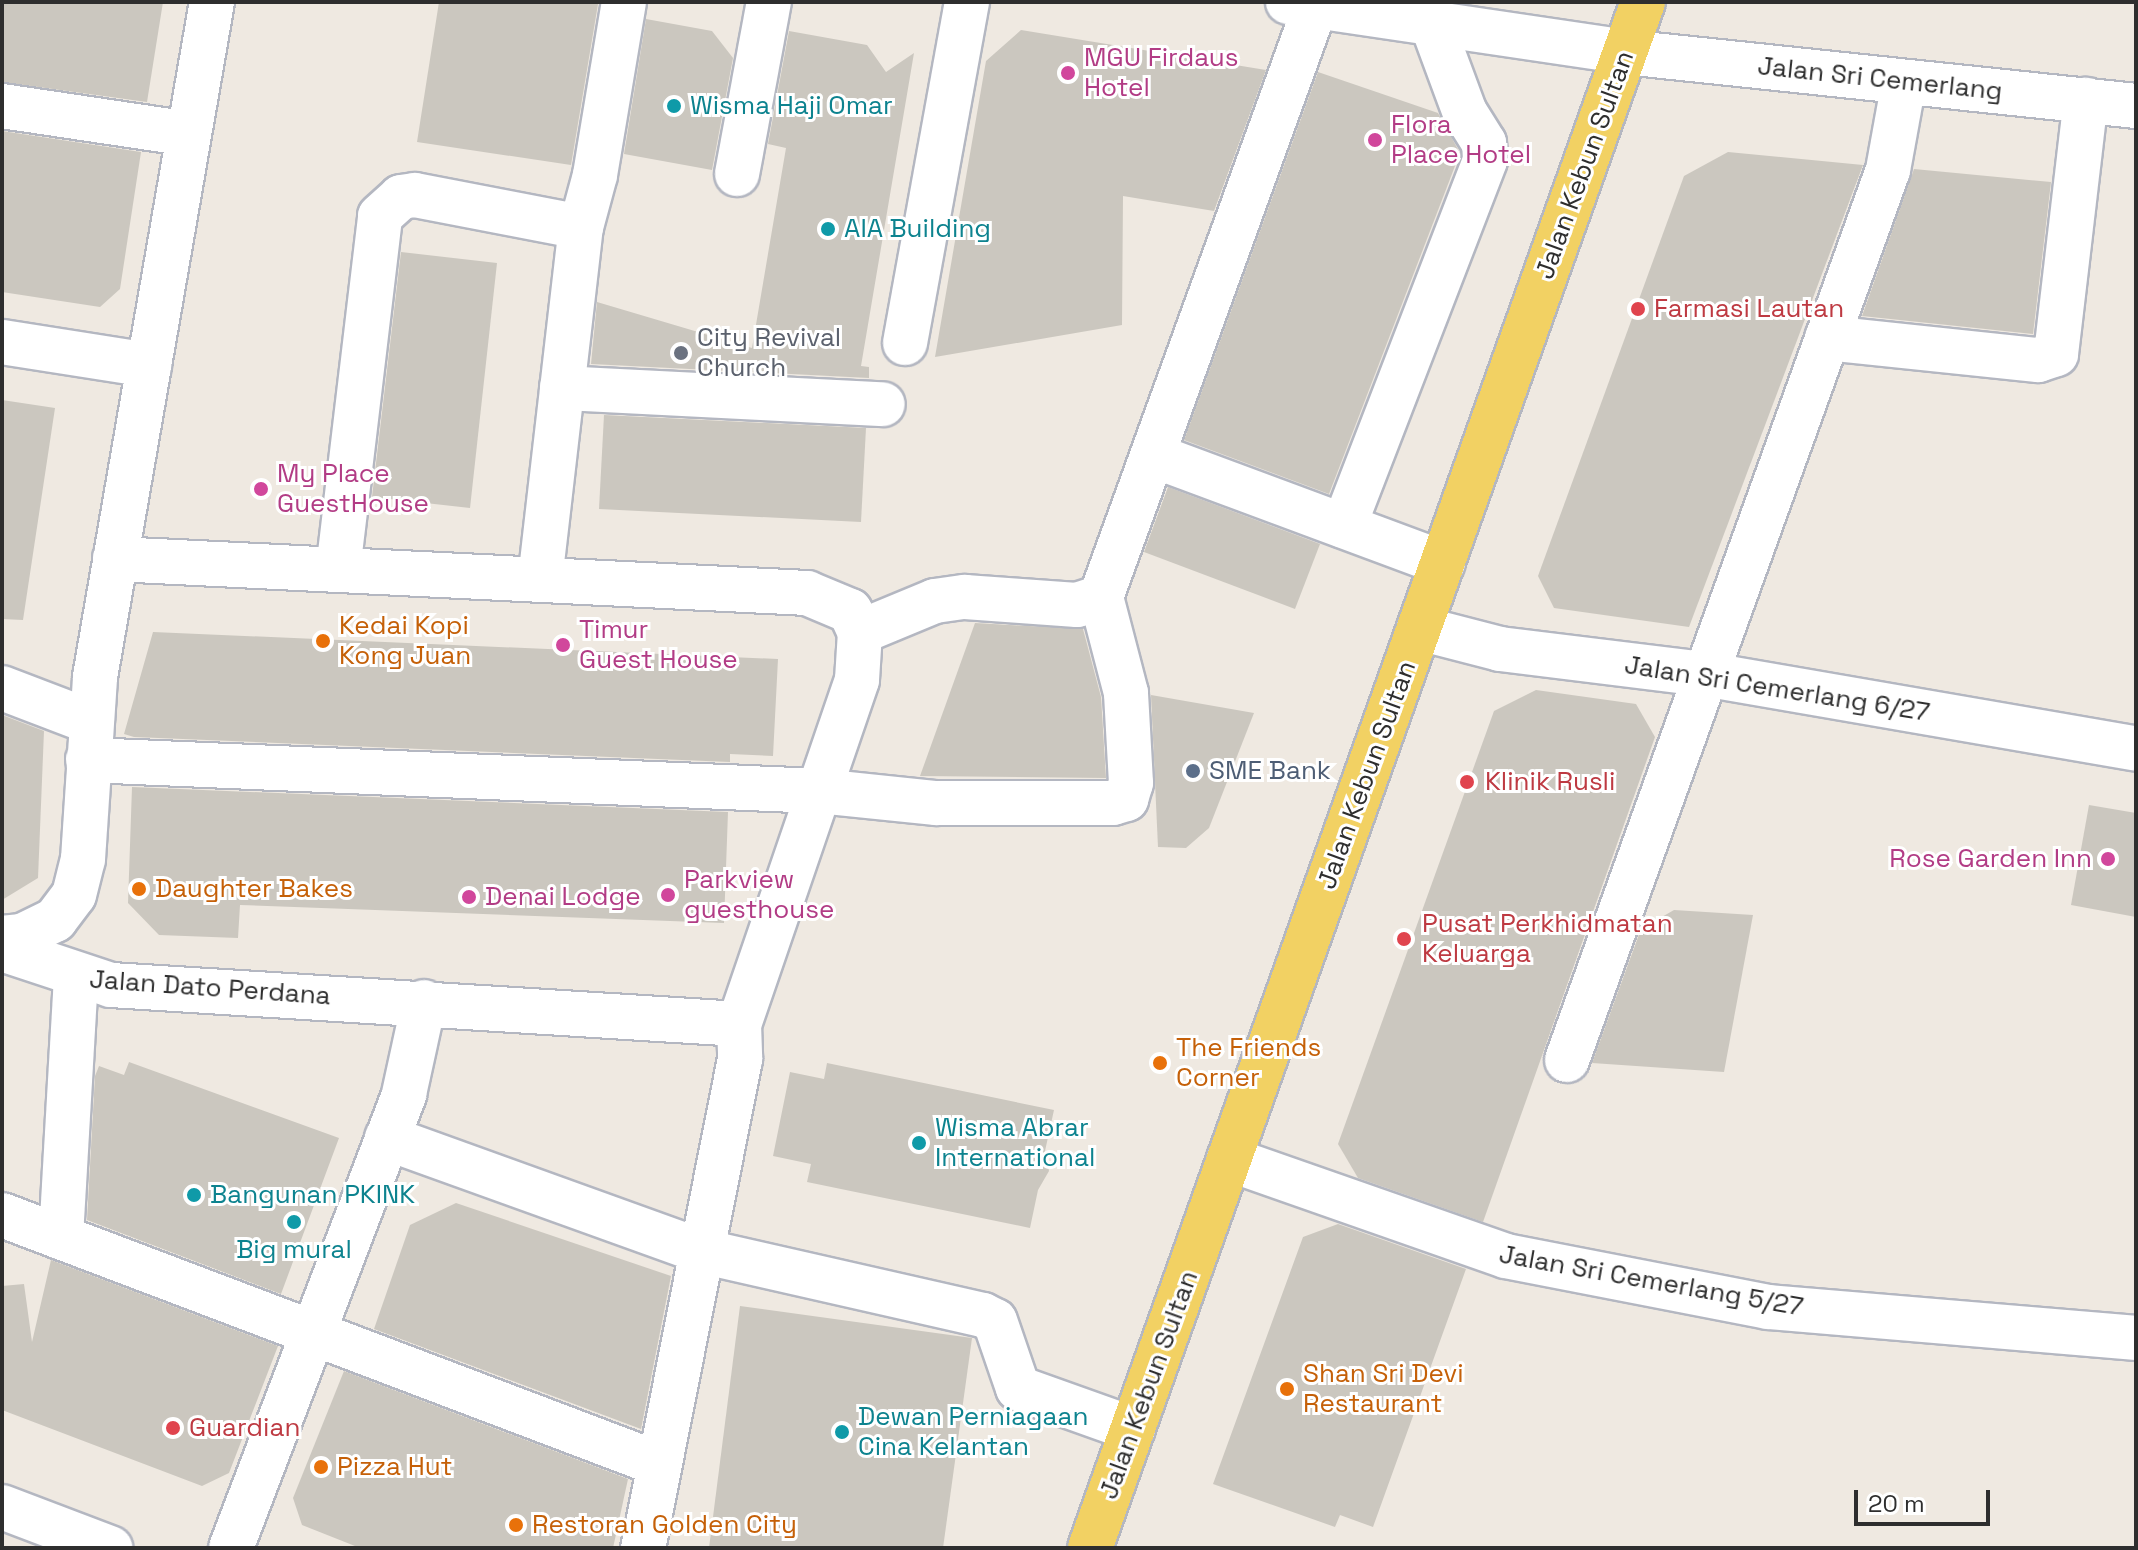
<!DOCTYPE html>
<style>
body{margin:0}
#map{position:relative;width:2138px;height:1550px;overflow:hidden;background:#efe9e1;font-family:"Space Grotesk",sans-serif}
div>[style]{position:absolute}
.building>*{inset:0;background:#cbc7bf}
.roads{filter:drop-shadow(2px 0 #b4b7c1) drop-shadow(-2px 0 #b4b7c1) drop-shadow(0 2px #b4b7c1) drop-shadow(0 -2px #b4b7c1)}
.minor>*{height:44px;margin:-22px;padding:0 22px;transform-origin:22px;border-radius:22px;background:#fff}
.major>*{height:44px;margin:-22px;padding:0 22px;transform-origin:22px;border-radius:22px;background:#f2d163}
.dots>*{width:22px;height:22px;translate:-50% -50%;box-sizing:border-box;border:4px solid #fff;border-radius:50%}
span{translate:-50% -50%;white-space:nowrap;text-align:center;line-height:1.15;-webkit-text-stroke:6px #fff;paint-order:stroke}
.hotel-label{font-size:26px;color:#b23c85}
.left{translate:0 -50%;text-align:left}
.right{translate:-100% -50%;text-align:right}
.street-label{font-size:26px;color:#2e2e2e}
.culture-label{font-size:26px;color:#0d838f}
.health-label{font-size:26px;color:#be3a42}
.worship-label{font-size:26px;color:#5b616d}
.food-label{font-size:26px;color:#c56008}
.service-label{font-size:26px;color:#4e5e75}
.frame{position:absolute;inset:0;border:4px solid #2e2e2e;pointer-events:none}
.scale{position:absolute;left:1854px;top:1490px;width:136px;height:36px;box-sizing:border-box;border:4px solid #2e2e2e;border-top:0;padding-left:10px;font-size:24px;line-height:28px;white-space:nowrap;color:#2e2e2e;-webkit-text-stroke:6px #fff;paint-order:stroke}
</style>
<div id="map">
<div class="building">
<i style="clip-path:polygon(2px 2px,163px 2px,147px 102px,2px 82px)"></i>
<i style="clip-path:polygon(439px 2px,598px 4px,571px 165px,417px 142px)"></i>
<i style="clip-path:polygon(646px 19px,712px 31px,733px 58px,712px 170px,624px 154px)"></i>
<i style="clip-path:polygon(1021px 30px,1266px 70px,1214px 211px,1123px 196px,1122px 325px,935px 357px,986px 61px)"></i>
<i style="clip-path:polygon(789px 31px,867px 45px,886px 72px,914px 53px,861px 366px,869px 367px,869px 378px,591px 364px,597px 302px,752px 348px,786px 148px,768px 144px)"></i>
<i style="clip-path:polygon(1318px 72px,1438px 113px,1460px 153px,1329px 494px,1184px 440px)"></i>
<i style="clip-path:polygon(2px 131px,141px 152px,120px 289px,100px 307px,2px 292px)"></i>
<i style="clip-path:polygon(1728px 152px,1863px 165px,1689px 627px,1554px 608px,1538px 576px,1684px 176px)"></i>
<i style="clip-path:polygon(1914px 169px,2051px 182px,2033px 334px,1862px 316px)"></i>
<i style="clip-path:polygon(401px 252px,497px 263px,470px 508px,372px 497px)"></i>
<i style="clip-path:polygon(2px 400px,55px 408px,23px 620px,2px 619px)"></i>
<i style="clip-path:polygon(604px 415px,866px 428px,861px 522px,599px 509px)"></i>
<i style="clip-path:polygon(1168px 487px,1320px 544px,1295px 609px,1144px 552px)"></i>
<i style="clip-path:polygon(975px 623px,1083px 629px,1101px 697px,1106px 778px,920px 776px)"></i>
<i style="clip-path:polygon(153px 632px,778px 659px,773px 756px,730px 754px,730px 762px,134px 737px,124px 734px)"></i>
<i style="clip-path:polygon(1536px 690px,1636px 704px,1655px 737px,1483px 1222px,1358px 1178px,1338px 1144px,1494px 711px)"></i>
<i style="clip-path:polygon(1151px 695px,1254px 713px,1209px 828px,1186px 848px,1158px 847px)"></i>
<i style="clip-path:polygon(2px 715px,44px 731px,38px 878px,2px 900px)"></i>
<i style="clip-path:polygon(132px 787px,728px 812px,724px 923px,240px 905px,238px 938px,159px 935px,128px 903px)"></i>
<i style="clip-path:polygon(2089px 805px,2136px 813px,2136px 917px,2071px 905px)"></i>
<i style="clip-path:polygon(1674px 910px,1753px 915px,1724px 1072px,1592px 1063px,1641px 929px)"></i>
<i style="clip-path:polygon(129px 1062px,339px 1138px,281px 1294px,87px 1220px,95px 1076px,99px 1066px,124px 1075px)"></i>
<i style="clip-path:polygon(827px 1063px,1054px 1110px,1045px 1151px,1049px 1171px,1038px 1190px,1030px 1228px,807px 1182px,811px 1164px,773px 1156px,790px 1072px,824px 1079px)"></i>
<i style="clip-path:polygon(456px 1203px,671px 1276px,641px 1429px,374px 1329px,410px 1225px)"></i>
<i style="clip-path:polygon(1338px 1224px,1466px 1269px,1373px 1527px,1340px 1515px,1335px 1527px,1213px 1484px,1303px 1237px)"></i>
<i style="clip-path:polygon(51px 1260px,278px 1346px,229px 1473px,202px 1486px,2px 1410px,2px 1286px,24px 1284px,32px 1342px)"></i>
<i style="clip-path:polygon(740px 1306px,972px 1338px,943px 1548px,709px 1548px)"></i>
<i style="clip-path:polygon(344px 1371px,628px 1479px,613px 1548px,360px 1548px,302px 1525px,293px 1498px)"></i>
</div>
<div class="roads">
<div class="minor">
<i style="left:1288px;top:2px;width:341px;rotate:8.4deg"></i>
<i style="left:1625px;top:52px;width:514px;rotate:6.03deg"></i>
<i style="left:2px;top:106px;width:189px;rotate:8.5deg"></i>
<i style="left:737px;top:174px;width:175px;rotate:-79.5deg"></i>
<i style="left:1827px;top:338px;width:212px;rotate:6deg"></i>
<i style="left:2038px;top:360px;width:19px;rotate:-18deg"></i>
<i style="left:2056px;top:354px;width:256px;rotate:-83.3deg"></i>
<i style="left:2px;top:342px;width:149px;rotate:8.9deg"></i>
<i style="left:905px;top:343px;width:347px;rotate:-79.7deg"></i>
<i style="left:562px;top:388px;width:321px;rotate:2.9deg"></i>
<i style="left:1155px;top:456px;width:307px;rotate:20.4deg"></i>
<i style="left:1344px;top:526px;width:392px;rotate:-68.9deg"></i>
<i style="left:1485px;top:160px;width:17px;rotate:-93deg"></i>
<i style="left:1484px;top:143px;width:36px;rotate:-122deg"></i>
<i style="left:1465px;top:113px;width:95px;rotate:-110.3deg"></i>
<i style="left:115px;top:559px;width:693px;rotate:2.81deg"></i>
<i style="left:807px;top:593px;width:47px;rotate:22.7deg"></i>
<i style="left:850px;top:611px;width:23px;rotate:65deg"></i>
<i style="left:860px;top:632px;width:48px;rotate:93.6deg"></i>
<i style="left:857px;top:680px;width:364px;rotate:108.9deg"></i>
<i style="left:739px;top:1024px;width:35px;rotate:88deg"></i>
<i style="left:740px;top:1059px;width:499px;rotate:101.2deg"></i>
<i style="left:338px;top:570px;width:356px;rotate:-83.2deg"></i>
<i style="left:380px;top:216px;width:28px;rotate:-42deg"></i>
<i style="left:401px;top:197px;width:14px;rotate:-8deg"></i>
<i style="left:415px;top:195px;width:169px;rotate:10.9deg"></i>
<i style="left:540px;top:580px;width:355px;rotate:-83.4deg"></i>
<i style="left:581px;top:227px;width:54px;rotate:-74.9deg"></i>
<i style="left:595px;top:175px;width:175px;rotate:-80.5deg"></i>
<i style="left:1419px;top:628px;width:84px;rotate:14.5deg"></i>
<i style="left:1500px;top:649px;width:206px;rotate:7deg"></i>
<i style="left:1704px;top:674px;width:438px;rotate:9.8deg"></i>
<i style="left:860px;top:632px;width:81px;rotate:-22.5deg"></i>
<i style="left:935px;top:601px;width:30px;rotate:-8deg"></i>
<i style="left:965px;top:597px;width:112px;rotate:4.1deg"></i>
<i style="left:1077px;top:605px;width:25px;rotate:-18deg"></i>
<i style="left:1101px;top:597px;width:633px;rotate:-70.05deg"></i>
<i style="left:2px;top:688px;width:95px;rotate:20.9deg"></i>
<i style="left:88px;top:760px;width:732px;rotate:2.43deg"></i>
<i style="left:819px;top:791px;width:118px;rotate:5.9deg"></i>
<i style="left:936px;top:803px;width:177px"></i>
<i style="left:1113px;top:803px;width:14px;rotate:-17deg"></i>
<i style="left:1126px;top:799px;width:17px;rotate:-73deg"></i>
<i style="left:1131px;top:783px;width:90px;rotate:-93.2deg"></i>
<i style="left:1126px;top:693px;width:99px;rotate:-104.6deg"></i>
<i style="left:2px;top:938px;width:20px;rotate:-6deg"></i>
<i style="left:22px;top:936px;width:37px;rotate:-26deg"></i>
<i style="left:55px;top:920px;width:31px;rotate:-53deg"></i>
<i style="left:74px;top:895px;width:37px;rotate:-76deg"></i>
<i style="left:83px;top:859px;width:182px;rotate:-86.2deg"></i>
<i style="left:95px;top:677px;width:685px;rotate:-80.17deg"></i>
<i style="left:2px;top:949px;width:115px;rotate:18.3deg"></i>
<i style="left:111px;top:985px;width:629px;rotate:3.55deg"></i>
<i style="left:1567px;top:1060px;width:946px;rotate:-70.17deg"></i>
<i style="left:1888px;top:170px;width:89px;rotate:-79.7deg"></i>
<i style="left:387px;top:1138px;width:334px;rotate:19.8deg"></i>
<i style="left:701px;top:1251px;width:289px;rotate:12.8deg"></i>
<i style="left:983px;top:1315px;width:13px;rotate:27deg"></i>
<i style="left:995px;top:1321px;width:71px;rotate:71.1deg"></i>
<i style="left:1018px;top:1388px;width:122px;rotate:19.6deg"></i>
<i style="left:1229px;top:1159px;width:293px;rotate:19.3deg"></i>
<i style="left:1506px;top:1256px;width:267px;rotate:11deg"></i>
<i style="left:1768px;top:1307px;width:369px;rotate:4.8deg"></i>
<i style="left:2px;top:1215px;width:703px;rotate:20.76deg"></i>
<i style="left:61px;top:1237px;width:260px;rotate:-86.7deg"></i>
<i style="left:2px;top:1507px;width:116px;rotate:20.8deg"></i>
<i style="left:231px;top:1548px;width:486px;rotate:-69.1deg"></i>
<i style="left:404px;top:1094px;width:94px;rotate:-77.7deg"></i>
</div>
<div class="major">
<i style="left:1090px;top:1548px;width:1642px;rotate:-70.32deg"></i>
</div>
</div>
<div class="dots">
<i style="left:1068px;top:73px;background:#d1479c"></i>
<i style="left:674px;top:106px;background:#0f9aa8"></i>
<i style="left:1375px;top:140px;background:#d1479c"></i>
<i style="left:828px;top:229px;background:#0f9aa8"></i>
<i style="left:1638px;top:309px;background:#e0444e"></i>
<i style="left:681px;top:353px;background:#6b7280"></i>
<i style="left:261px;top:489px;background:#d1479c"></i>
<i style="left:323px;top:641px;background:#e8710a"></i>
<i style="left:563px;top:645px;background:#d1479c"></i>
<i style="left:1193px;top:771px;background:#5c6f8a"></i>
<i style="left:1467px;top:782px;background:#e0444e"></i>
<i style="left:2108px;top:859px;background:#d1479c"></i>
<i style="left:139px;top:889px;background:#e8710a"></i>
<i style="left:668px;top:895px;background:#d1479c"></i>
<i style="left:469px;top:897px;background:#d1479c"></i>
<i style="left:1404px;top:939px;background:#e0444e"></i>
<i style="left:1160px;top:1063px;background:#e8710a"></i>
<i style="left:919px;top:1143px;background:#0f9aa8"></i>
<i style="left:194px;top:1195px;background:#0f9aa8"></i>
<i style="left:294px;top:1222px;background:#0f9aa8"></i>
<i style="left:1287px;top:1389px;background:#e8710a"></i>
<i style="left:173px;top:1428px;background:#e0444e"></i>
<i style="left:842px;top:1432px;background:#0f9aa8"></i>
<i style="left:321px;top:1467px;background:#e8710a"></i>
<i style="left:516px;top:1525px;background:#e8710a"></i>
</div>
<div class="hotel-label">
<span class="left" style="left:1084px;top:73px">MGU Firdaus<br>Hotel</span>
<span class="left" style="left:1391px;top:140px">Flora<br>Place Hotel</span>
<span class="left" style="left:277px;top:489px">My Place<br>GuestHouse</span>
<span class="left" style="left:579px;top:645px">Timur<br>Guest House</span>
<span class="right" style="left:2092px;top:859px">Rose Garden Inn</span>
<span class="left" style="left:684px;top:895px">Parkview<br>guesthouse</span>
<span class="left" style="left:485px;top:897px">Denai Lodge</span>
</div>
<div class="street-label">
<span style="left:1880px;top:79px;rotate:6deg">Jalan Sri Cemerlang</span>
<span style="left:1585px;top:165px;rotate:-70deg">Jalan Kebun Sultan</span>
<span style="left:1777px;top:689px;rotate:9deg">Jalan Sri Cemerlang 6/27</span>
<span style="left:1367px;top:775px;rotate:-70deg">Jalan Kebun Sultan</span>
<span style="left:210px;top:988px;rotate:4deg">Jalan Dato Perdana</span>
<span style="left:1651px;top:1281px;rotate:10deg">Jalan Sri Cemerlang 5/27</span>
<span style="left:1149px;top:1385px;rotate:-70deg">Jalan Kebun Sultan</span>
</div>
<div class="culture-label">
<span class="left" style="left:690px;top:106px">Wisma Haji Omar</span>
<span class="left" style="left:844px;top:229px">AIA Building</span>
<span class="left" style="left:935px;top:1143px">Wisma Abrar<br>International</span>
<span class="left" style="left:210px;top:1195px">Bangunan PKINK</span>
<span style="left:294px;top:1250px">Big mural</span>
<span class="left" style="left:858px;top:1432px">Dewan Perniagaan<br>Cina Kelantan</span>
</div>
<div class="health-label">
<span class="left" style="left:1654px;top:309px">Farmasi Lautan</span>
<span class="left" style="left:1485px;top:782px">Klinik Rusli</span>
<span class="left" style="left:1422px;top:939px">Pusat Perkhidmatan<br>Keluarga</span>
<span class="left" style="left:189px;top:1428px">Guardian</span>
</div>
<div class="worship-label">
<span class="left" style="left:697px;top:353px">City Revival<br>Church</span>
</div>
<div class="food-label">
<span class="left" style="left:339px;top:641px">Kedai Kopi<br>Kong Juan</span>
<span class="left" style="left:155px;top:889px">Daughter Bakes</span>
<span class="left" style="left:1176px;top:1063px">The Friends<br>Corner</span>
<span class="left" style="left:1303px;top:1389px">Shan Sri Devi<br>Restaurant</span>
<span class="left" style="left:337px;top:1467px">Pizza Hut</span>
<span class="left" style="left:532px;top:1525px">Restoran Golden City</span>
</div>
<div class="service-label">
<span class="left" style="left:1209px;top:771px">SME Bank</span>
</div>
<div class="frame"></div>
<div class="scale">20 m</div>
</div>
